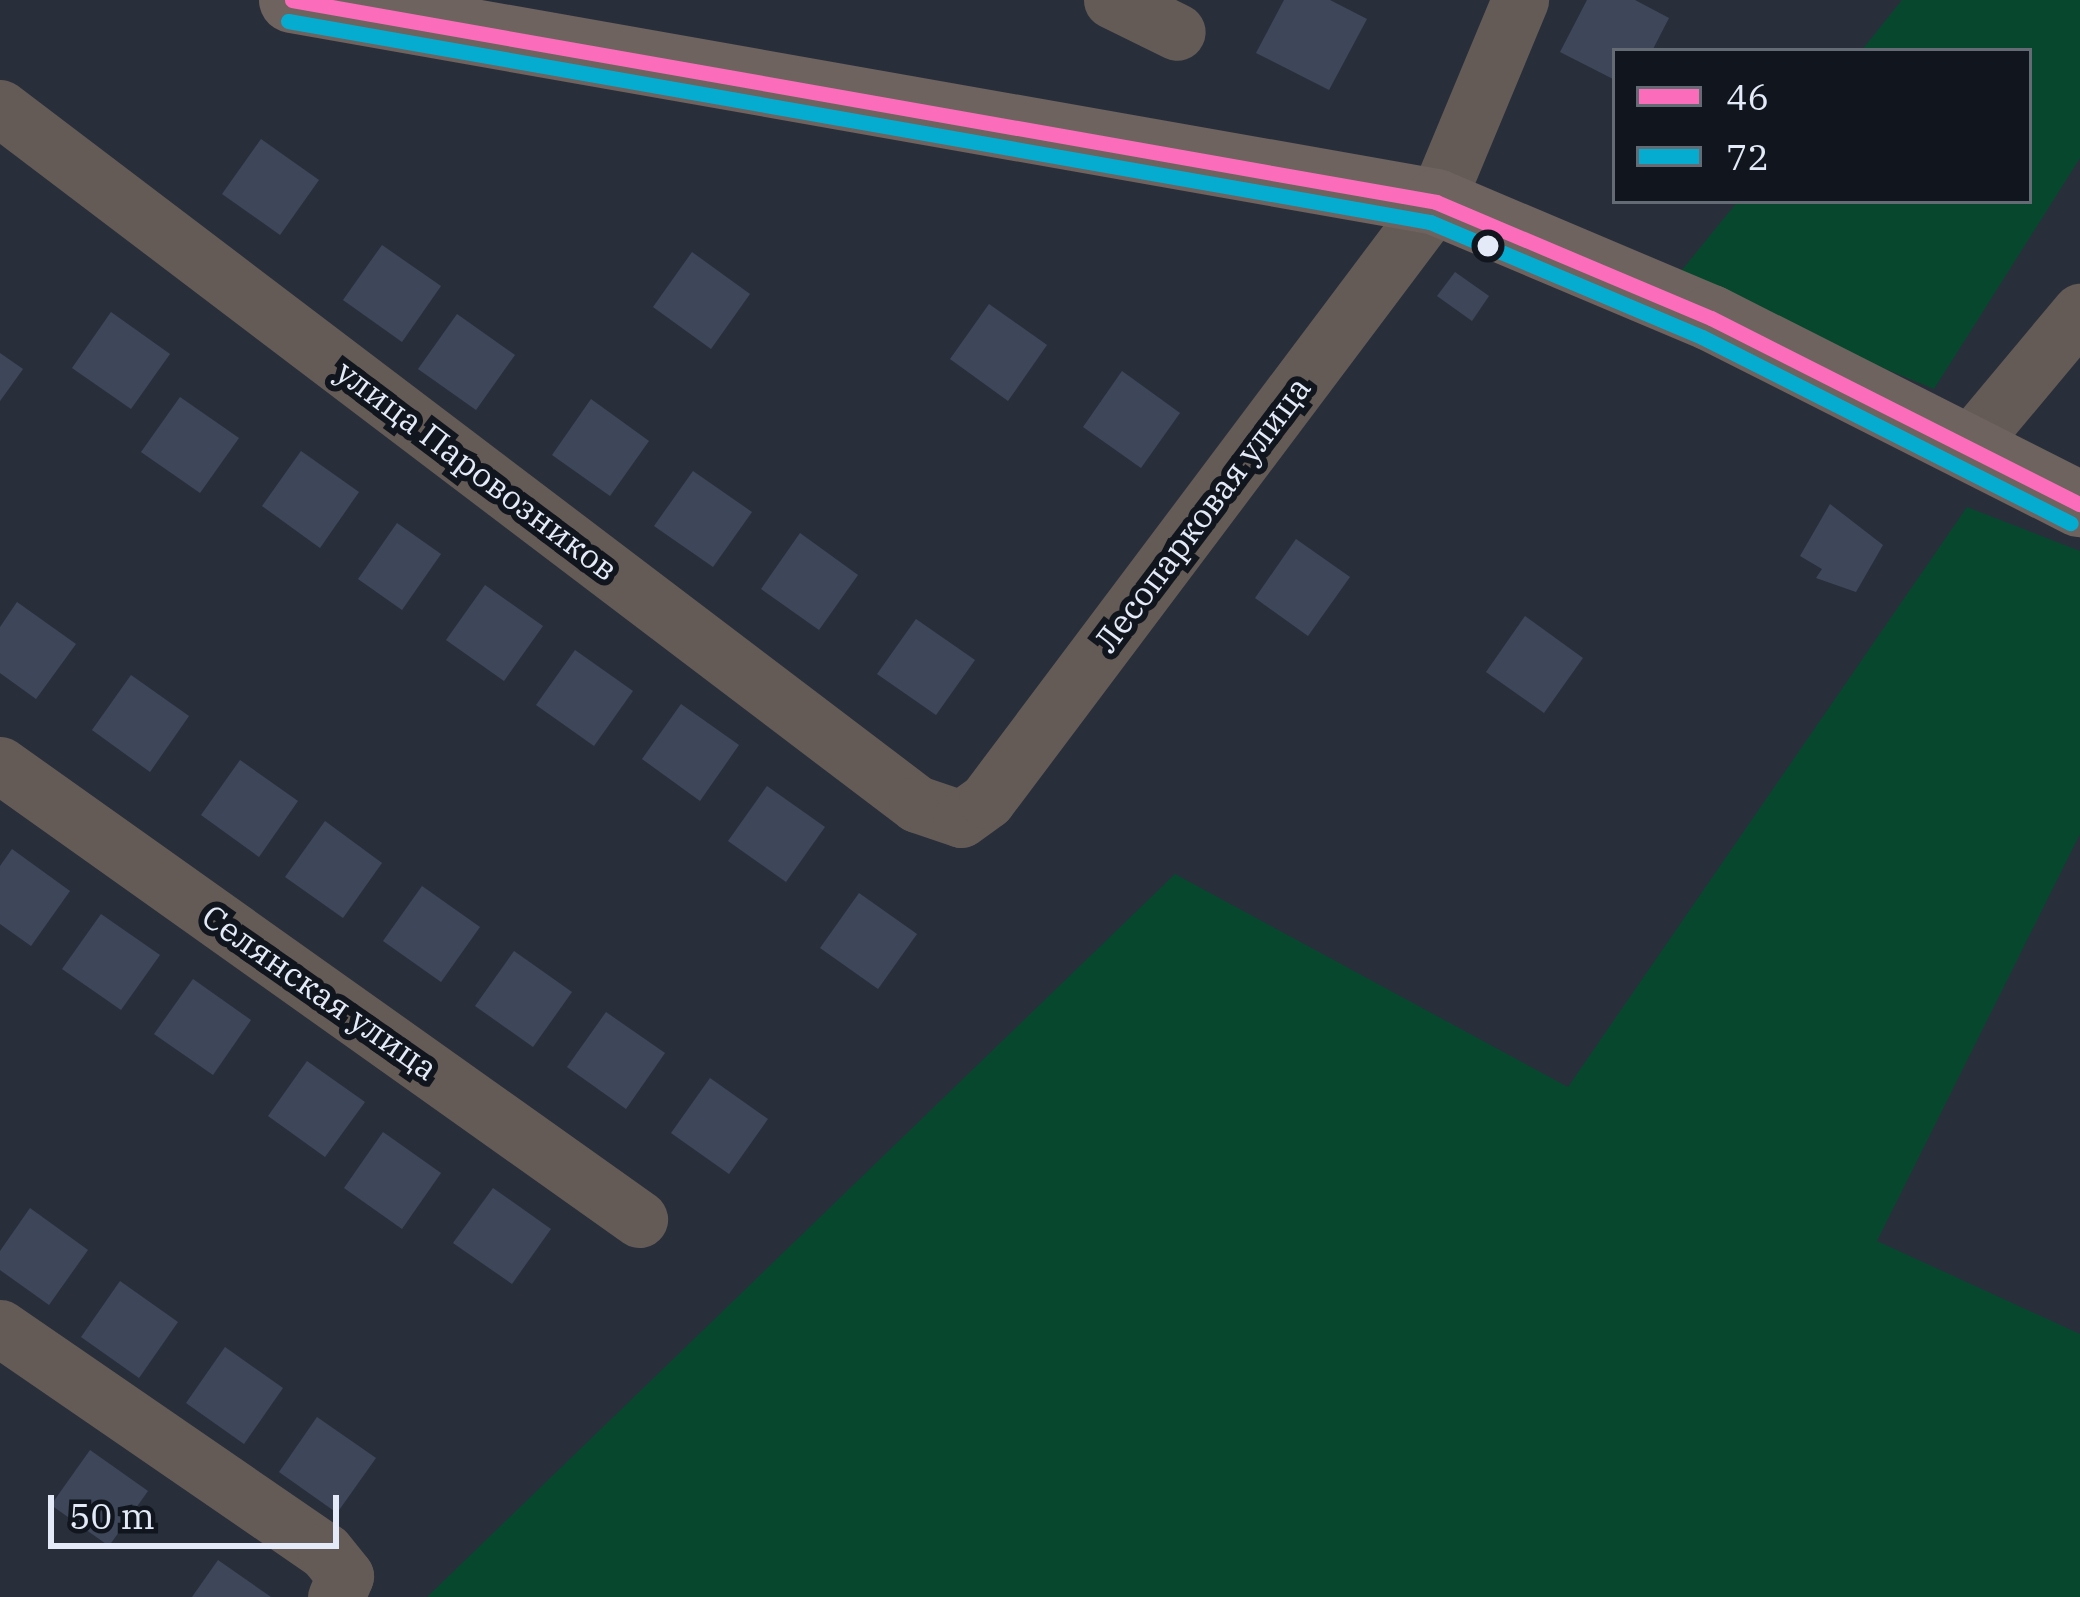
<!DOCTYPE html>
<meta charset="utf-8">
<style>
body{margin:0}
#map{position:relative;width:2080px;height:1597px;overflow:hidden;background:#292f3a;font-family:"IBM Plex Serif",serif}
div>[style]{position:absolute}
.green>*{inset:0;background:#06472e}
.building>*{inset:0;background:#3e4759}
.minor>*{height:57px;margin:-28.5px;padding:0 28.5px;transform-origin:28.5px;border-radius:28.5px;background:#645b57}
.major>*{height:66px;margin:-33px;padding:0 33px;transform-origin:33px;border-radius:33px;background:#6e635f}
.bus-1>*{height:15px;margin:-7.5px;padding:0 7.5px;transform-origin:7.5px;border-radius:7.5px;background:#fb6dba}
.bus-2>*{height:15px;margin:-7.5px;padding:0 7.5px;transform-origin:7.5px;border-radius:7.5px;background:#06acd0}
.dots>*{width:33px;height:33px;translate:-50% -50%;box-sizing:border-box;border:6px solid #11161e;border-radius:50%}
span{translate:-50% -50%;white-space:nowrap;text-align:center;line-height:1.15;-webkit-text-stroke:12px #11161e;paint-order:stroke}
.street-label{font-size:33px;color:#e4eaf7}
.legend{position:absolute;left:1612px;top:48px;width:420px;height:156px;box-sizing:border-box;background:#11161e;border:3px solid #656b75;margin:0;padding:15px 21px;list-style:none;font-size:36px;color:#e4eaf7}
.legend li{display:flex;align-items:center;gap:24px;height:60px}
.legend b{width:60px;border:3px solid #656b75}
.scale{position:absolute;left:48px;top:1495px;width:291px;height:54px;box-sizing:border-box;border:6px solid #e4eaf7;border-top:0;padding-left:15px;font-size:36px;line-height:42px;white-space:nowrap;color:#e4eaf7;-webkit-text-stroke:9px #11161e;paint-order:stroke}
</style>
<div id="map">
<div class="green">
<i style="clip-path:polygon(1902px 0,2080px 0,2080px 158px,1934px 389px,1673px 281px,1738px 201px,2029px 201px,2029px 51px,1861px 51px)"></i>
<i style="clip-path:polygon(1967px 507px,2080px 551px,2080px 834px,1877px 1241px,2080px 1334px,2080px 1597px,427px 1597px,1175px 874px,1568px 1087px)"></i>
</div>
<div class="building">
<i style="clip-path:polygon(1284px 0,1330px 0,1367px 19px,1329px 90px,1256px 53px)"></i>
<i style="clip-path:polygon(1587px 0,1635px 0,1669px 18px,1652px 51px,1615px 51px,1615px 80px,1560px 52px)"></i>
<i style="clip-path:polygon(261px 139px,319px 180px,280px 235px,222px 194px)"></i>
<i style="clip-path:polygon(382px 245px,441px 286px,402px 342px,343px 300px)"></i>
<i style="clip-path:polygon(692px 252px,750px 294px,711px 349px,653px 307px)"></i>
<i style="clip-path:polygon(1455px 272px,1489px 296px,1472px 321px,1437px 296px)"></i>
<i style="clip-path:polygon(989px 304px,1047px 345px,1008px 401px,950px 359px)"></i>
<i style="clip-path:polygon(111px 312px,170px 354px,131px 409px,72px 368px)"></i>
<i style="clip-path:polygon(457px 314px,515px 355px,476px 410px,418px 369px)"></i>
<i style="clip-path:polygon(0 353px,23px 369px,0 401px)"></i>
<i style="clip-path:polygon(1122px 371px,1180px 413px,1141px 468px,1083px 427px)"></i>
<i style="clip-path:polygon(180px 397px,239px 438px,200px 493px,141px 452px)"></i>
<i style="clip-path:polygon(591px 399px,649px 441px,610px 496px,552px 455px)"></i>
<i style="clip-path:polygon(301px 451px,359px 492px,320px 548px,262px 506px)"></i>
<i style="clip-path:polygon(693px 471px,752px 512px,713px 567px,654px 526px)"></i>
<i style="clip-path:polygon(1830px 504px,1883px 545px,1856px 592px,1816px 578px,1822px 569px,1800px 556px)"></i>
<i style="clip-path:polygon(397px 523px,441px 554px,402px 610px,358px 579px)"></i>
<i style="clip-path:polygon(800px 533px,858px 575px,819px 630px,761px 589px)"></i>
<i style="clip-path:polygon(1296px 539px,1350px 577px,1308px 636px,1255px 598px)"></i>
<i style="clip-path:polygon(485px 585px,543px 626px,504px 681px,446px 640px)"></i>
<i style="clip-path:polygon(17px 602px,76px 644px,36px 699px,0 673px,0 627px)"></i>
<i style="clip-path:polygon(1525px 616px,1583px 658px,1544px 713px,1486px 672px)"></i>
<i style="clip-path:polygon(916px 619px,975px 660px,936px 715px,877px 674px)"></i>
<i style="clip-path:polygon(575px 650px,633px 691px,594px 746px,536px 705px)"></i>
<i style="clip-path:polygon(131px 675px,189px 716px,150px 772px,92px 730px)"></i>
<i style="clip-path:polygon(681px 704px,739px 745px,700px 801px,642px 759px)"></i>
<i style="clip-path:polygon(240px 760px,298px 801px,259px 857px,201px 815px)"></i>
<i style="clip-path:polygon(767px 786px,825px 827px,786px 882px,728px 841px)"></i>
<i style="clip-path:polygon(325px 821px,382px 863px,343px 918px,285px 877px)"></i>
<i style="clip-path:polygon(12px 849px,70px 891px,31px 946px,0 924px,0 866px)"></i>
<i style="clip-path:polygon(422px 886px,480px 927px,441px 982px,383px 941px)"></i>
<i style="clip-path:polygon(859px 893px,917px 934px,878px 989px,820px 948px)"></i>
<i style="clip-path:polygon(101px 914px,160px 955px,121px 1010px,62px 969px)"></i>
<i style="clip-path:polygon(514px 951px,572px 992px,533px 1047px,475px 1006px)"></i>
<i style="clip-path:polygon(193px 979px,251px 1020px,213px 1075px,154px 1034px)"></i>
<i style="clip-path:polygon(606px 1012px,665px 1053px,626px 1109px,567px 1067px)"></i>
<i style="clip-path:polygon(307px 1061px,365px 1102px,325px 1157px,268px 1116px)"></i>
<i style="clip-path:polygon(710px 1078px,768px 1119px,729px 1174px,671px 1133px)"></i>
<i style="clip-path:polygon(383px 1132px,441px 1173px,402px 1229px,344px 1188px)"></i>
<i style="clip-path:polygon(493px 1188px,551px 1229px,512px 1284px,453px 1243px)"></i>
<i style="clip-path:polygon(30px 1208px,88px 1250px,49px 1305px,0 1270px,0 1251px)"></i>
<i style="clip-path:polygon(120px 1281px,178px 1322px,139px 1378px,81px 1337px)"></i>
<i style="clip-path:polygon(225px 1347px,283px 1388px,244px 1444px,186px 1403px)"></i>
<i style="clip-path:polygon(317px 1417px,376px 1458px,337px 1513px,279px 1472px)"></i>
<i style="clip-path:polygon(90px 1450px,148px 1491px,109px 1546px,51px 1505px)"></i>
<i style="clip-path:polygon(218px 1560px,271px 1597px,192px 1597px)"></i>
</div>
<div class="minor">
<i style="left:1112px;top:0;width:72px;rotate:26.2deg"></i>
<i style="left:0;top:108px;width:1151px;rotate:37.2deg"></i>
<i style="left:917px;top:804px;width:46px;rotate:18.8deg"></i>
<i style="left:961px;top:819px;width:32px;rotate:-36deg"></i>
<i style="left:987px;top:800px;width:748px;rotate:-53.1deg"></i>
<i style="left:1436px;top:202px;width:219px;rotate:-67.4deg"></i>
<i style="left:1968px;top:446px;width:175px;rotate:-50.1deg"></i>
<i style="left:0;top:765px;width:784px;rotate:35.39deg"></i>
<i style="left:0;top:1328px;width:394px;rotate:34.5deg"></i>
<i style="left:325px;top:1551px;width:32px;rotate:51deg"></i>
<i style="left:345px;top:1576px;width:23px;rotate:113deg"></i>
</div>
<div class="major">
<i style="left:292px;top:0;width:1162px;rotate:10.01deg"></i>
<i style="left:1436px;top:202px;width:298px;rotate:22.9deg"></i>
<i style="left:1711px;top:318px;width:413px;rotate:26.8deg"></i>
</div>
<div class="bus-1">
<i style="left:292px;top:0;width:1162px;rotate:10.01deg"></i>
<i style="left:1436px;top:202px;width:298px;rotate:22.9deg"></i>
<i style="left:1711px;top:318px;width:413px;rotate:26.8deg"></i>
</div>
<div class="bus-2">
<i style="left:288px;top:21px;width:1160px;rotate:9.98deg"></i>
<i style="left:1430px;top:222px;width:295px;rotate:22.9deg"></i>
<i style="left:1702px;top:337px;width:413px;rotate:26.8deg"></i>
</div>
<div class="dots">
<i style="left:1488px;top:246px;background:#e4eaf7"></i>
</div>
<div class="street-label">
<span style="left:477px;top:470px;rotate:37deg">улица Паровозников</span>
<span style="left:1202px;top:514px;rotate:-53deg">Лесопарковая улица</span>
<span style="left:320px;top:992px;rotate:35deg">Селянская улица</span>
</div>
<ul class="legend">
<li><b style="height:15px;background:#fb6dba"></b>46</li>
<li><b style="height:15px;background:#06acd0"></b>72</li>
</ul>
<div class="scale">50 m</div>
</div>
